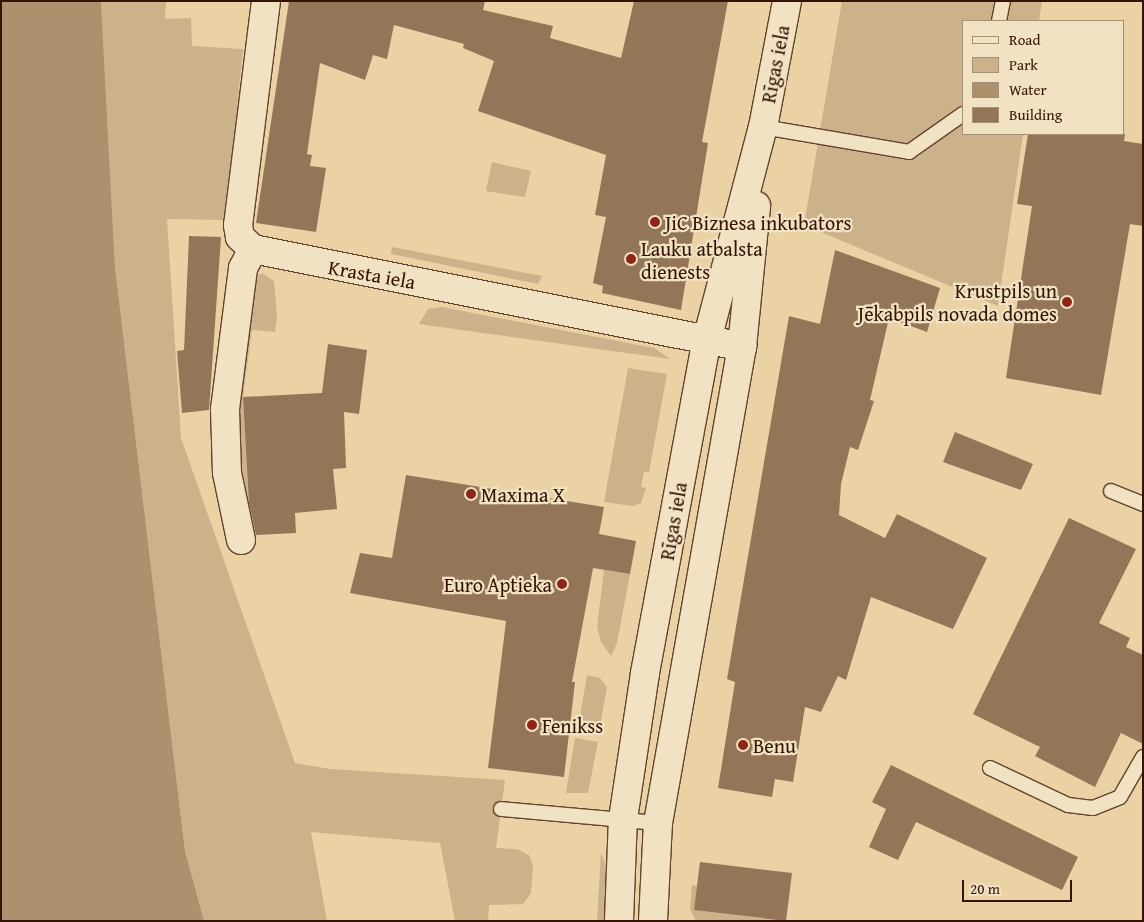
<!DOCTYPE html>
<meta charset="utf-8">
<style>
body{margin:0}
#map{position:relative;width:1144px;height:922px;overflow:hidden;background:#ead2a5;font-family:"Gentium Book Plus",serif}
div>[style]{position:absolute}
.green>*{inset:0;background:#cbb28a}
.water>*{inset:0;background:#ac916e}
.building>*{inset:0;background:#937658}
.roads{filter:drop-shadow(1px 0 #62432c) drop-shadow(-1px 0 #62432c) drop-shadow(0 1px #62432c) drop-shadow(0 -1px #62432c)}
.service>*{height:14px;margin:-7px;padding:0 7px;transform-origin:7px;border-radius:7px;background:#f1e2c4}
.minor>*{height:28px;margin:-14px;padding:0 14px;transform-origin:14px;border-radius:14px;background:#f1e2c4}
.secondary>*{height:28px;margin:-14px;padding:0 14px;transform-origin:14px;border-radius:14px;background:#f1e2c4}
.dots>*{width:14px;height:14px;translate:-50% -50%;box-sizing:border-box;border:2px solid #f1e2c4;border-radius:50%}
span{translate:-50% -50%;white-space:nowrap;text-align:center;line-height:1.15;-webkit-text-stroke:4.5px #f1e2c4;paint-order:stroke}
.street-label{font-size:20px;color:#341304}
.poi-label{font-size:20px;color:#341304}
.left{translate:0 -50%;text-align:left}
.right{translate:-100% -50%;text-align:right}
.frame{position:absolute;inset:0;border:2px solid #341304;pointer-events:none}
.legend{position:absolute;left:962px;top:20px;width:162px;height:115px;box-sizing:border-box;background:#f1e2c4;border:1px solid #a58f77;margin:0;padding:6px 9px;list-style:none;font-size:15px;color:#341304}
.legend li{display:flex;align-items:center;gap:10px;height:25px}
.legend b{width:25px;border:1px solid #a58f77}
.scale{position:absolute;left:962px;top:880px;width:110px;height:22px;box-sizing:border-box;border:2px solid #341304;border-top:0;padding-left:6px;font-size:15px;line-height:18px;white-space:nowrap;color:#341304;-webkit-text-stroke:4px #f1e2c4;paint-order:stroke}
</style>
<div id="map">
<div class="green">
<i style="clip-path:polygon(101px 1px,166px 1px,165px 19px,191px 18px,192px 46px,243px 49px,226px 220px,167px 219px,181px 438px,295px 763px,330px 769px,505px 780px,496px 848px,517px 849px,529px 855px,533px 866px,531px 893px,523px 904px,489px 905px,488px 921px,455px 921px,440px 843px,311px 832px,327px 921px,204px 921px,185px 851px,115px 267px)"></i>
<i style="clip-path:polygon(842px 1px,1042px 1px,1039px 21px,963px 21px,963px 134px,1023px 134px,998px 306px,804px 225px)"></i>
<i style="clip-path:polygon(492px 162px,531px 171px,525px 197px,486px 191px)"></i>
<i style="clip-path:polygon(392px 247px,542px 276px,538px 284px,391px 254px)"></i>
<i style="clip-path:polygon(262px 273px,274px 281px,277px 317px,275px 332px,252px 330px,243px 397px,251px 538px,232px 447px,253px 280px)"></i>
<i style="clip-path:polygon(442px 307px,654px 348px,670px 359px,419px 324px,428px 309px)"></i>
<i style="clip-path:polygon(628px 368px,667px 374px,649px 472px,644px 472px,641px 487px,646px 488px,641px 503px,633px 506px,604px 502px)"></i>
<i style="clip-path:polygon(604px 570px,630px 574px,617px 643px,611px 656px,601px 642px,597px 627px)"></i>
<i style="clip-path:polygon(587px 675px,600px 678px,607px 687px,599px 732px,578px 728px)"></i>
<i style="clip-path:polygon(575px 738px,598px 742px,588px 793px,566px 793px)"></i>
<i style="clip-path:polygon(601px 853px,607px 868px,607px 921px,597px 921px)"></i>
<i style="clip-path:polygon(692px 885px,697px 886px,695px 910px,781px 921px,696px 921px,690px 909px)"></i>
</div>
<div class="water">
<i style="clip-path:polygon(1px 1px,101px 1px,115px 267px,185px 851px,204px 921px,1px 921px)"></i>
</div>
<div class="building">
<i style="clip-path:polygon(289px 1px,485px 1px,483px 10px,553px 26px,550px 38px,621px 58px,634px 1px,728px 1px,702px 142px,708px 143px,681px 310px,602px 293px,603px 286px,593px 283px,606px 217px,595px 215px,606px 155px,478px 111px,494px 61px,463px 48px,464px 44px,394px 25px,387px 59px,373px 55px,365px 80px,320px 63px,307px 154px,312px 155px,310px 166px,326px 168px,316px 232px,256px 223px)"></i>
<i style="clip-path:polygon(1028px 134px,1125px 134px,1124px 141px,1143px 144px,1143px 226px,1130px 224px,1101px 395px,1006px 378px,1032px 206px,1017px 204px)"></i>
<i style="clip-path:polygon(189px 236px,221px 237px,209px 410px,182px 413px,177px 351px,184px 350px)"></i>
<i style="clip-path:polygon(835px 250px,940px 288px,927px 332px,889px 318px,870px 400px,874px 401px,858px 450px,850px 447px,841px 484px,839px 515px,885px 538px,897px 514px,987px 558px,953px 629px,871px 597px,846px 680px,838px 676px,821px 712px,805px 707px,793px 782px,775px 779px,772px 797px,718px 788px,735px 682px,727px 679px,789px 316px,820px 324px)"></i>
<i style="clip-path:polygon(328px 344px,367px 350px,359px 414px,344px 412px,346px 468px,333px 469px,337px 509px,295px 513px,296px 533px,256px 535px,249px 503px,243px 397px,322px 393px)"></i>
<i style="clip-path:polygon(955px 432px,1033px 464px,1021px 490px,943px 462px)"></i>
<i style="clip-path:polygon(406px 475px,604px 507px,599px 534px,636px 541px,630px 574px,593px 568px,572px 682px,575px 682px,564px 777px,488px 768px,506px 621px,350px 593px,360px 553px,392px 558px)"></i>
<i style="clip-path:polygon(1069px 518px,1136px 549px,1099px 623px,1130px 638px,1126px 647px,1143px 655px,1143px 744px,1121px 733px,1095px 787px,1035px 756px,1040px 747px,973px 714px)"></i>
<i style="clip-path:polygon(891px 765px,1078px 857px,1062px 890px,916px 822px,898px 860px,869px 847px,886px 809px,872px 802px)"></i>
<i style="clip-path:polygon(700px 862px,792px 873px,786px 921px,694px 910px)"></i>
</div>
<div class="roads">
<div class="service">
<i style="left:999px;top:21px;width:20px;rotate:-79deg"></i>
<i style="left:763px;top:127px;width:148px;rotate:9.7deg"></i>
<i style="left:909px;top:152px;width:66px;rotate:-35.1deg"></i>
<i style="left:1111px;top:491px;width:35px;rotate:22deg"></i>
<i style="left:990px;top:768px;width:86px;rotate:25.4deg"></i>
<i style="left:1068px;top:805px;width:25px;rotate:7deg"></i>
<i style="left:1093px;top:808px;width:29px;rotate:-22deg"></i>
<i style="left:1120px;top:797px;width:46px;rotate:-60.1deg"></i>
<i style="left:501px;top:809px;width:158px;rotate:5.1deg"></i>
</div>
<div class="minor">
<i style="left:266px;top:1px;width:226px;rotate:97.1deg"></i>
<i style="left:238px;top:225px;width:12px;rotate:81deg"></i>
<i style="left:240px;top:237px;width:18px;rotate:43deg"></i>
<i style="left:253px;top:249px;width:499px;rotate:11.3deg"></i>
<i style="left:241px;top:540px;width:68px;rotate:-101.8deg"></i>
<i style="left:227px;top:473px;width:64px;rotate:-91.8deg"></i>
<i style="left:225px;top:409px;width:142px;rotate:-82.7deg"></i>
<i style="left:243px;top:268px;width:21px;rotate:-62deg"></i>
</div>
<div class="secondary">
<i style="left:619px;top:921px;width:102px;rotate:-87.8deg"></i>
<i style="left:623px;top:819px;width:148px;rotate:-81.4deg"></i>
<i style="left:645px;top:673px;width:339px;rotate:-79.5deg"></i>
<i style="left:707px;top:340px;width:220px;rotate:-75.3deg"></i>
<i style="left:763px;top:127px;width:128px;rotate:-79.2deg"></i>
<i style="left:653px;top:921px;width:98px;rotate:-87.1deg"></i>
<i style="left:658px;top:823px;width:483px;rotate:-80deg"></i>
<i style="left:742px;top:347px;width:142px;rotate:-84.3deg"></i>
</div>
</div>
<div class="dots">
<i style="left:655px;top:222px;background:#8f2418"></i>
<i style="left:631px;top:259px;background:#8f2418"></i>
<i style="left:1067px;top:302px;background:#8f2418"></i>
<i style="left:471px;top:494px;background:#8f2418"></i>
<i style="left:562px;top:584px;background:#8f2418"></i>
<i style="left:532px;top:725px;background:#8f2418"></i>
<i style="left:743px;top:745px;background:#8f2418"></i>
</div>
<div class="street-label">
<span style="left:775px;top:64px;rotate:-79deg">Rīgas iela</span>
<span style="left:372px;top:274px;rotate:10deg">Krasta iela</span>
<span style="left:673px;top:521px;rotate:-80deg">Rīgas iela</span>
</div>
<div class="poi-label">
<span class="left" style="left:665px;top:222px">JiC Biznesa inkubators</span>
<span class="left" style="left:641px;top:260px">Lauku atbalsta<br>dienests</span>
<span class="right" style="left:1057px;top:302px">Krustpils un<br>Jēkabpils novada domes</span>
<span class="left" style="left:481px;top:494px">Maxima X</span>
<span class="right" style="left:552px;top:584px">Euro Aptieka</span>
<span class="left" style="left:542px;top:725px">Fenikss</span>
<span class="left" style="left:753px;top:745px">Benu</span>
</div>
<div class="frame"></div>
<ul class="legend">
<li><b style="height:6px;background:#f1e2c4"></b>Road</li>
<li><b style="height:14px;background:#cbb28a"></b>Park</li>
<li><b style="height:14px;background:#ac916e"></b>Water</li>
<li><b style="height:14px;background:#937658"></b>Building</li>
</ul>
<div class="scale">20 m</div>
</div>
